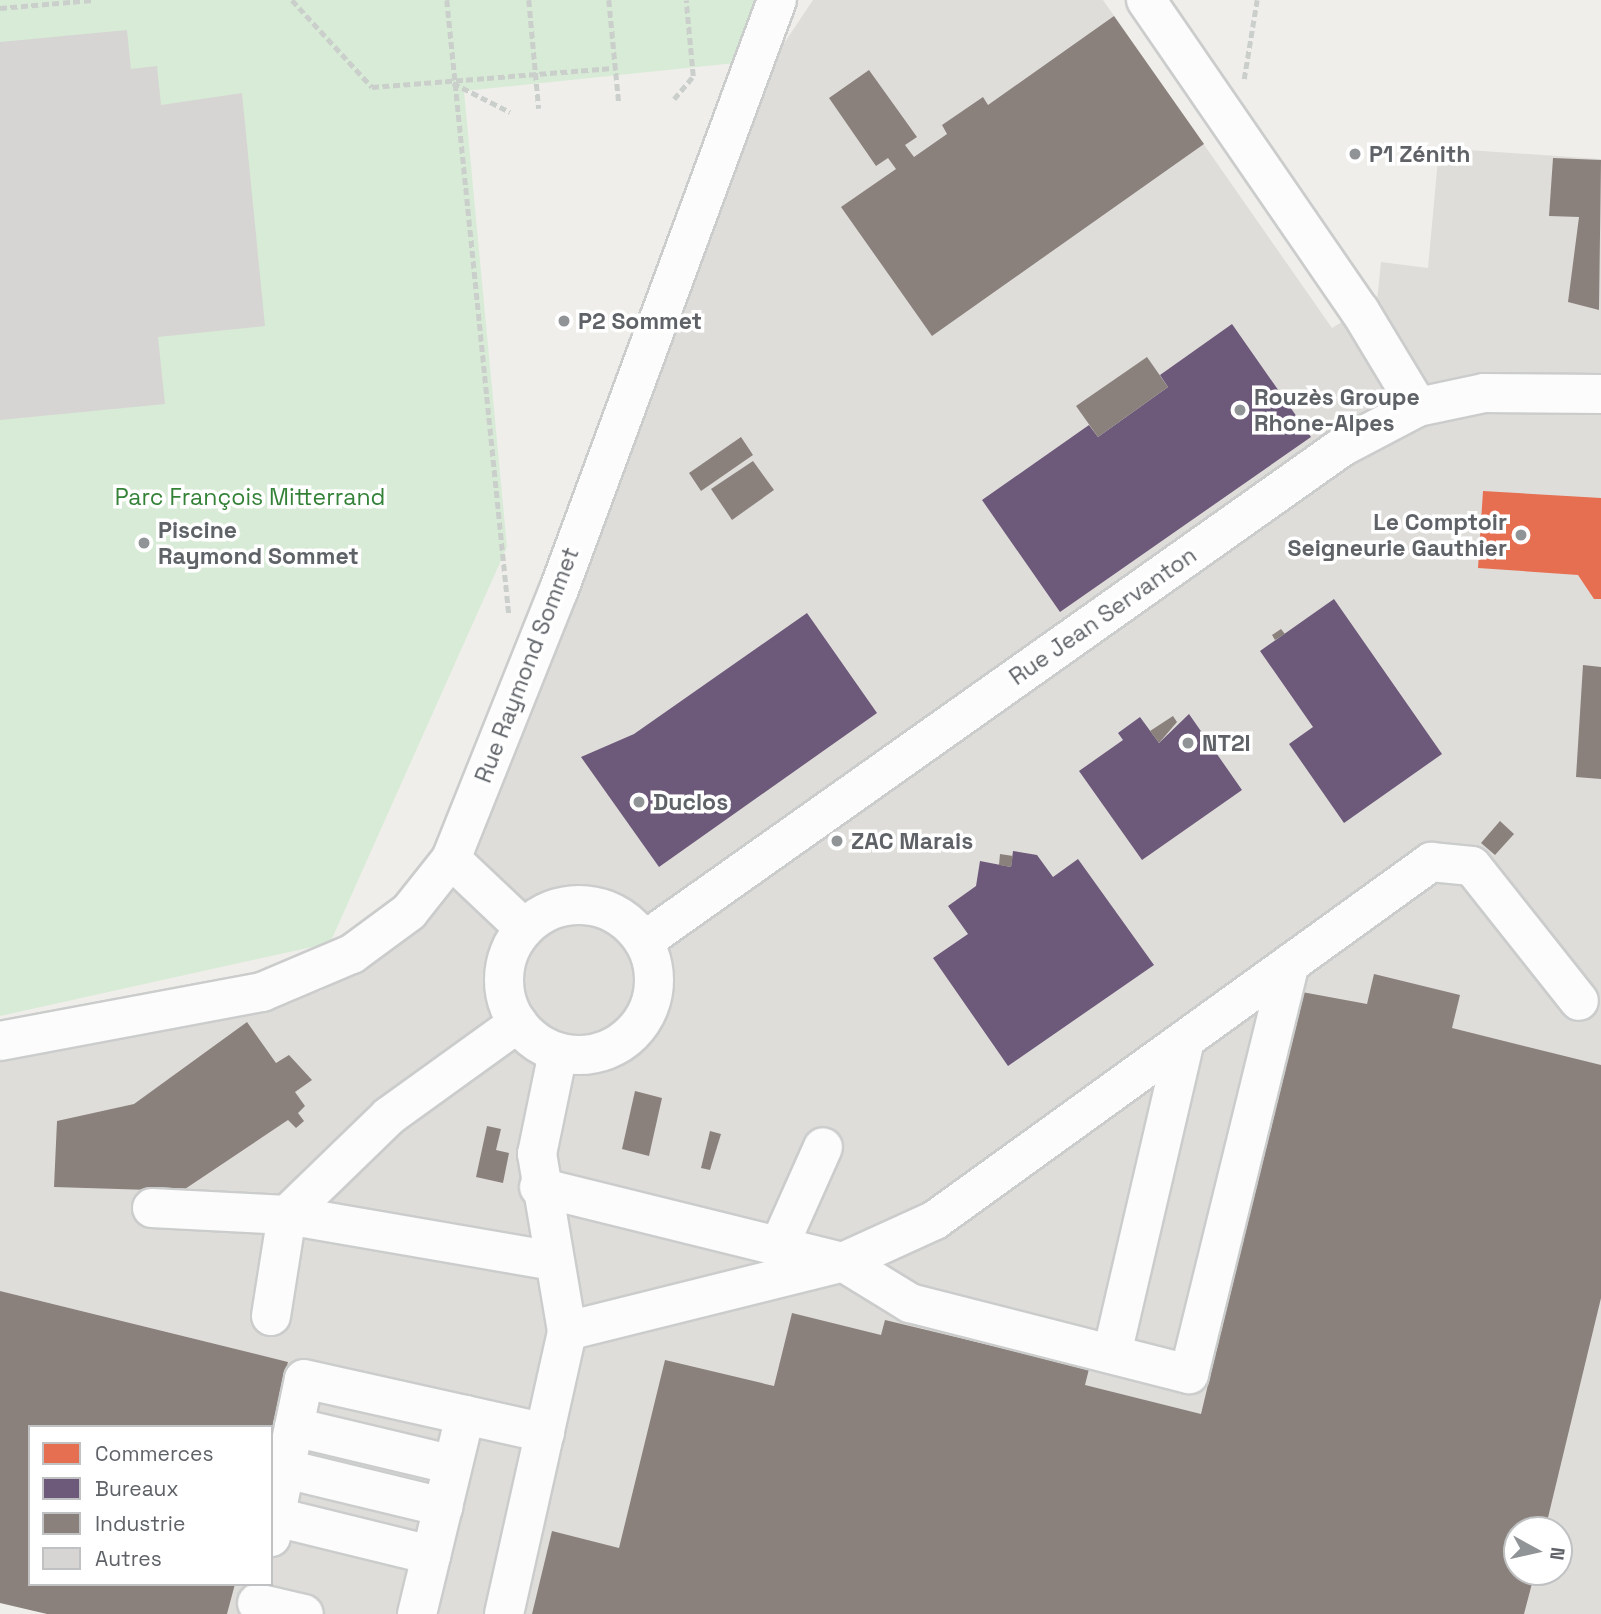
<!DOCTYPE html>
<meta charset="utf-8">
<style>
body{margin:0}
#map{position:relative;width:1601px;height:1614px;overflow:hidden;background:#efeeea;font-family:"Space Grotesk",sans-serif}
div>[style]{position:absolute}
.industrial>*{inset:0;background:#dfddda}
.green>*{inset:0;background:#d8ebd6}
.shops>*{inset:0;background:#e76f51}
.offices>*{inset:0;background:#6d597a}
.industry>*{inset:0;background:#8a817c}
.building>*{inset:0;background:#d6d5d3}
.path>*{height:4.5px;margin-top:-2.25px;transform-origin:0;background:repeating-linear-gradient(90deg,#cacfcc 0 7px,transparent 0 10.5px)}
.roads{filter:drop-shadow(2px 0 #cbcccc) drop-shadow(-2px 0 #cbcccc) drop-shadow(0 2px #cbcccc) drop-shadow(0 -2px #cbcccc)}
.minor>*{height:38px;margin:-19px;padding:0 19px;transform-origin:19px;border-radius:19px;background:#fdfcfc}
.minor>.ring{margin:-19px;padding:0;box-sizing:content-box;background:none;border:38px solid #fdfcfc;border-radius:50%}
.dots>*{width:19px;height:19px;translate:-50% -50%;box-sizing:border-box;border:4px solid #fff;border-radius:50%}
span{translate:-50% -50%;white-space:nowrap;text-align:center;line-height:1.15;-webkit-text-stroke:7px #fff;paint-order:stroke}
.poi-label{font-size:23px;color:#5f6368;font-weight:700}
.left{translate:0 -50%;text-align:left}
.right{translate:-100% -50%;text-align:right}
.park-label{font-size:23px;color:#348238}
.street-label{font-size:23px;color:#5f6368}
.legend{position:absolute;left:28px;top:1425px;width:245px;height:161px;box-sizing:border-box;background:#fff;border:2px solid #bfc1c3;margin:0;padding:9px 12px;list-style:none;font-size:21px;color:#5f6368}
.legend li{display:flex;align-items:center;gap:14px;height:35px}
.legend b{width:35px;border:2px solid #bfc1c3}
.north{position:absolute;left:1503px;top:1516px;width:70px;height:70px;box-sizing:border-box;background:#fff;border:2px solid #bfc1c3;border-radius:50%;rotate:98deg;font-size:19px;font-weight:700;line-height:28px;text-align:center;color:#5f6368}
.north::after{content:'';display:block;margin:auto;width:24px;height:32px;background:#919496;clip-path:polygon(50% 0,100% 100%,50% 72%,0 100%)}
</style>
<div id="map">
<div class="industrial">
<i style="clip-path:polygon(evenodd,813px 0,1103px 0,1332px 328px,1377px 301px,1381px 262px,1428px 268px,1439px 148px,1601px 159px,1601px 1614px,227px 1614px,234px 1584px,271px 1584px,271px 1432px,288px 1362px,0 1291px,0 1054px,321px 991px,456px 843px,694px 178px,813px 0,1517px 1530px,1559px 1530px,1559px 1572px,1517px 1572px,1517px 1530px)"></i>
</div>
<div class="green">
<i style="clip-path:polygon(0 0,756px 0,735px 63px,464px 91px,507px 547px,330px 943px,0 1016px)"></i>
</div>
<div class="shops">
<i style="clip-path:polygon(1483px 491px,1601px 498px,1601px 599px,1594px 599px,1578px 575px,1478px 568px)"></i>
</div>
<div class="offices">
<i style="clip-path:polygon(1232px 324px,1311px 437px,1060px 612px,982px 500px,1089px 425px,1098px 437px,1168px 387px,1160px 375px)"></i>
<i style="clip-path:polygon(1334px 599px,1442px 754px,1344px 823px,1289px 744px,1313px 727px,1260px 651px)"></i>
<i style="clip-path:polygon(807px 613px,877px 713px,659px 867px,581px 757px,634px 734px)"></i>
<i style="clip-path:polygon(1189px 714px,1242px 790px,1142px 860px,1079px 771px,1123px 740px,1118px 733px,1140px 717px,1159px 743px)"></i>
<i style="clip-path:polygon(1013px 851px,1037px 855px,1053px 877px,1078px 859px,1154px 965px,1008px 1066px,933px 958px,968px 934px,948px 906px,976px 886px,980px 861px,1011px 867px)"></i>
</div>
<div class="industry">
<i style="clip-path:polygon(1114px 16px,1204px 144px,932px 336px,841px 207px,896px 169px,888px 158px,876px 166px,829px 98px,869px 70px,917px 137px,905px 145px,914px 157px,947px 134px,942px 125px,983px 97px,988px 105px)"></i>
<i style="clip-path:polygon(1553px 158px,1601px 160px,1599px 310px,1568px 302px,1579px 217px,1549px 216px)"></i>
<i style="clip-path:polygon(1147px 357px,1168px 387px,1098px 437px,1076px 406px)"></i>
<i style="clip-path:polygon(741px 437px,753px 455px,701px 491px,689px 473px)"></i>
<i style="clip-path:polygon(753px 461px,774px 490px,732px 520px,711px 489px)"></i>
<i style="clip-path:polygon(1281px 629px,1285px 634px,1275px 640px,1272px 635px)"></i>
<i style="clip-path:polygon(1583px 665px,1601px 667px,1601px 779px,1576px 777px)"></i>
<i style="clip-path:polygon(1173px 716px,1177px 722px,1159px 743px,1150px 731px)"></i>
<i style="clip-path:polygon(1500px 821px,1514px 834px,1495px 855px,1481px 843px)"></i>
<i style="clip-path:polygon(840px 832px,846px 841px,834px 850px,828px 841px)"></i>
<i style="clip-path:polygon(1000px 854px,1013px 856px,1011px 867px,999px 865px)"></i>
<i style="clip-path:polygon(1374px 974px,1460px 995px,1452px 1028px,1601px 1065px,1601px 1298px,1545px 1530px,1517px 1530px,1517px 1572px,1535px 1572px,1524px 1614px,532px 1614px,552px 1531px,619px 1548px,665px 1360px,774px 1386px,792px 1313px,881px 1335px,885px 1320px,1089px 1369px,1085px 1385px,1201px 1414px,1302px 992px,1367px 1004px)"></i>
<i style="clip-path:polygon(247px 1022px,276px 1063px,289px 1055px,312px 1080px,295px 1092px,305px 1106px,298px 1113px,304px 1121px,296px 1128px,288px 1120px,182px 1191px,54px 1187px,57px 1121px,134px 1104px)"></i>
<i style="clip-path:polygon(635px 1091px,662px 1098px,649px 1156px,622px 1149px)"></i>
<i style="clip-path:polygon(487px 1126px,501px 1129px,496px 1150px,509px 1153px,503px 1183px,476px 1177px)"></i>
<i style="clip-path:polygon(710px 1131px,721px 1134px,710px 1170px,701px 1168px)"></i>
<i style="clip-path:polygon(0 1291px,288px 1362px,273px 1427px,30px 1427px,30px 1584px,235px 1584px,227px 1614px,47px 1614px,0 1603px)"></i>
</div>
<div class="building">
<i style="clip-path:polygon(127px 30px,131px 69px,157px 66px,161px 105px,242px 93px,265px 326px,158px 337px,165px 404px,0 420px,0 42px)"></i>
</div>
<div class="path">
<i style="left:292px;top:0;width:118px;rotate:47.4deg"></i>
<i style="left:372px;top:87px;width:245px;rotate:-4.5deg"></i>
<i style="left:447px;top:0;width:618px;rotate:84.24deg"></i>
<i style="left:529px;top:0;width:109px;rotate:84.8deg"></i>
<i style="left:609px;top:0;width:103px;rotate:84.5deg"></i>
<i style="left:0;top:8px;width:93px;rotate:-4.9deg"></i>
<i style="left:1244px;top:79px;width:80px;rotate:-80.7deg"></i>
<i style="left:453px;top:83px;width:64px;rotate:27deg"></i>
<i style="left:674px;top:99px;width:30px;rotate:-50deg"></i>
<i style="left:693px;top:76px;width:76px;rotate:-95.3deg"></i>
</div>
<div class="roads">
<div class="minor">
<i style="left:1146px;top:0;width:378px;rotate:55.5deg"></i>
<i style="left:1360px;top:311px;width:112px;rotate:58.9deg"></i>
<i style="left:451px;top:859px;width:100px;rotate:43.4deg"></i>
<i class="ring" style="left:504px;top:905px;width:112px;height:112px"></i>
<i style="left:644px;top:941px;width:855px;rotate:-35.29deg"></i>
<i style="left:1342px;top:447px;width:86px;rotate:-27.8deg"></i>
<i style="left:1418px;top:407px;width:67px;rotate:-12deg"></i>
<i style="left:1484px;top:393px;width:117px;rotate:0.5deg"></i>
<i style="left:0;top:1041px;width:267px;rotate:-10.6deg"></i>
<i style="left:262px;top:992px;width:98px;rotate:-22.9deg"></i>
<i style="left:352px;top:954px;width:71px;rotate:-36.4deg"></i>
<i style="left:409px;top:912px;width:68px;rotate:-51.6deg"></i>
<i style="left:451px;top:859px;width:288px;rotate:-68.2deg"></i>
<i style="left:558px;top:592px;width:631px;rotate:-69.7deg"></i>
<i style="left:539px;top:1187px;width:313px;rotate:13.9deg"></i>
<i style="left:843px;top:1262px;width:79px;rotate:31.5deg"></i>
<i style="left:910px;top:1303px;width:288px;rotate:14.3deg"></i>
<i style="left:1189px;top:1374px;width:422px;rotate:-76.2deg"></i>
<i style="left:152px;top:1208px;width:135px;rotate:3deg"></i>
<i style="left:287px;top:1215px;width:269px;rotate:9.8deg"></i>
<i style="left:779px;top:1246px;width:108px;rotate:-66deg"></i>
<i style="left:271px;top:1316px;width:102px;rotate:-81deg"></i>
<i style="left:287px;top:1215px;width:142px;rotate:-44.1deg"></i>
<i style="left:389px;top:1116px;width:159px;rotate:-35.8deg"></i>
<i style="left:567px;top:1331px;width:284px;rotate:-14deg"></i>
<i style="left:843px;top:1262px;width:101px;rotate:-24.5deg"></i>
<i style="left:935px;top:1220px;width:612px;rotate:-35.82deg"></i>
<i style="left:1431px;top:862px;width:41px;rotate:5.6deg"></i>
<i style="left:1472px;top:866px;width:172px;rotate:51.6deg"></i>
<i style="left:1112px;top:1354px;width:321px;rotate:-76.9deg"></i>
<i style="left:294px;top:1427px;width:163px;rotate:13.4deg"></i>
<i style="left:286px;top:1469px;width:162px;rotate:13.6deg"></i>
<i style="left:276px;top:1517px;width:160px;rotate:13.8deg"></i>
<i style="left:271px;top:1537px;width:161px;rotate:-78.2deg"></i>
<i style="left:304px;top:1379px;width:247px;rotate:12.6deg"></i>
<i style="left:257px;top:1603px;width:48px;rotate:13.2deg"></i>
<i style="left:417px;top:1614px;width:205px;rotate:-76.4deg"></i>
<i style="left:504px;top:1614px;width:290px;rotate:-77.4deg"></i>
<i style="left:567px;top:1331px;width:180px;rotate:-99.6deg"></i>
<i style="left:537px;top:1154px;width:103px;rotate:-78.3deg"></i>
</div>
</div>
<div class="dots">
<i style="left:1355px;top:154px;background:#919496"></i>
<i style="left:564px;top:321px;background:#919496"></i>
<i style="left:1240px;top:410px;background:#919496"></i>
<i style="left:1521px;top:535px;background:#919496"></i>
<i style="left:144px;top:543px;background:#919496"></i>
<i style="left:1188px;top:743px;background:#919496"></i>
<i style="left:639px;top:802px;background:#919496"></i>
<i style="left:837px;top:841px;background:#919496"></i>
</div>
<div class="poi-label">
<span class="left" style="left:1369px;top:154px">P1 Zénith</span>
<span class="left" style="left:578px;top:321px">P2 Sommet</span>
<span class="left" style="left:1254px;top:410px">Rouzès Groupe<br>Rhone-Alpes</span>
<span class="right" style="left:1507px;top:535px">Le Comptoir<br>Seigneurie Gauthier</span>
<span class="left" style="left:158px;top:543px">Piscine<br>Raymond Sommet</span>
<span class="left" style="left:1202px;top:743px">NT2I</span>
<span class="left" style="left:653px;top:802px">Duclos</span>
<span class="left" style="left:851px;top:841px">ZAC Marais</span>
</div>
<div class="park-label">
<span style="left:250px;top:497px">Parc François Mitterrand</span>
</div>
<div class="street-label">
<span style="left:1103px;top:616px;rotate:-35deg">Rue Jean Servanton</span>
<span style="left:527px;top:665px;rotate:-69deg">Rue Raymond Sommet</span>
</div>
<ul class="legend">
<li><b style="height:19px;background:#e76f51"></b>Commerces</li>
<li><b style="height:19px;background:#6d597a"></b>Bureaux</li>
<li><b style="height:19px;background:#8a817c"></b>Industrie</li>
<li><b style="height:19px;background:#d6d5d3"></b>Autres</li>
</ul>
<div class="north">N</div>
</div>
